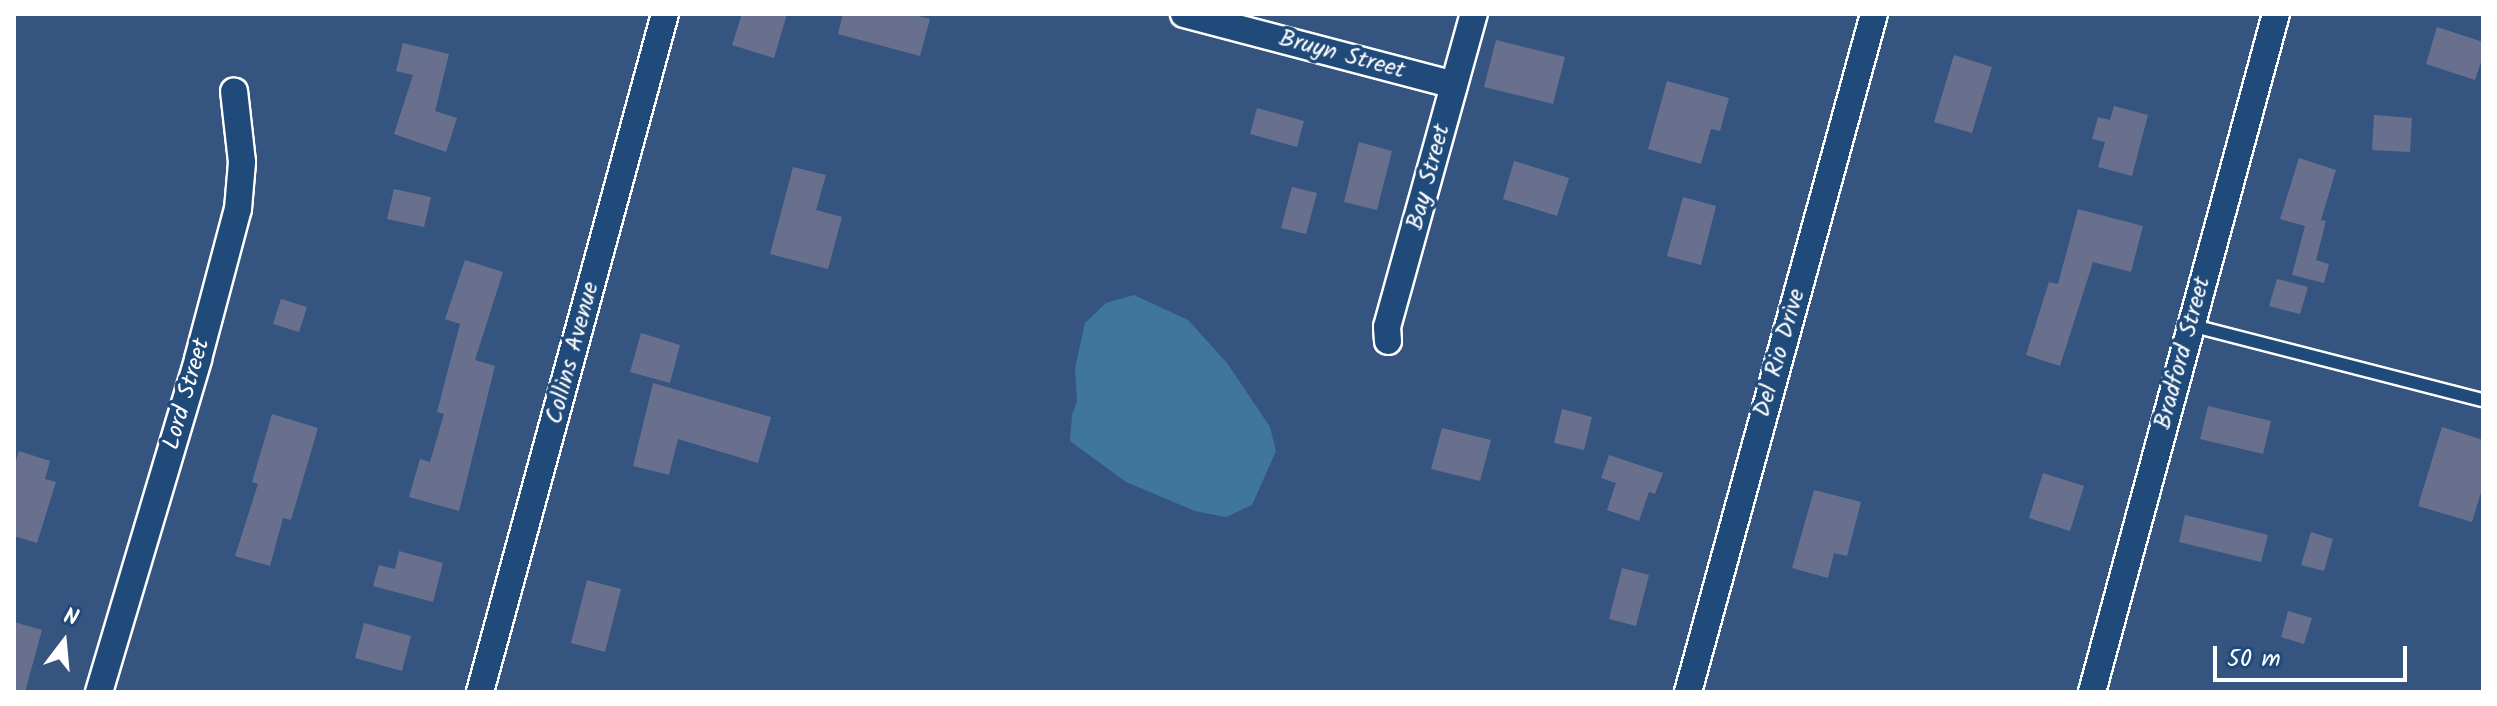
<!DOCTYPE html>
<style>
body{margin:0}
#map{position:relative;width:2497px;height:706px;overflow:hidden;background:#355580;font-family:Kalam,sans-serif}
div>[style]{position:absolute}
.water>*{inset:0;background:#40769d}
.building>*{inset:0;background:#69708e}
.roads{filter:drop-shadow(2px 0 #fff) drop-shadow(-2px 0 #fff) drop-shadow(0 2px #fff) drop-shadow(0 -2px #fff)}
.service>*{height:12px;margin:-6px;padding:0 6px;transform-origin:6px;border-radius:6px;background:#1f4a7a}
.minor>*{height:26px;margin:-13px;padding:0 13px;transform-origin:13px;border-radius:13px;background:#1f4a7a}
span{translate:-50% -50%;white-space:nowrap;text-align:center;line-height:1.15;-webkit-text-stroke:7px #1f4a7a;paint-order:stroke}
.street-label{font-size:24px;color:#fff}
.frame{position:absolute;inset:0;border:16px solid #fff;pointer-events:none}
.north{position:absolute;left:24px;top:602px;width:80px;height:80px;-webkit-text-stroke:6px #1f4a7a;paint-order:stroke;rotate:16deg;font-size:22px;font-weight:700;line-height:32px;text-align:center;color:#fff}
.north::after{content:'';display:block;margin:auto;width:28px;height:36px;background:#fff;clip-path:polygon(50% 0,100% 100%,50% 72%,0 100%)}
.scale{position:absolute;left:2213px;top:646px;width:194px;height:36px;box-sizing:border-box;border:4px solid #fff;border-top:0;padding-left:10px;font-size:24px;line-height:28px;white-space:nowrap;color:#fff;-webkit-text-stroke:6px #1f4a7a;paint-order:stroke}
</style>
<div id="map">
<div class="water">
<i style="clip-path:polygon(1134px 295px,1188px 320px,1227px 363px,1270px 427px,1276px 451px,1252px 505px,1226px 517px,1195px 511px,1126px 482px,1070px 441px,1072px 415px,1077px 401px,1075px 368px,1085px 323px,1106px 303px)"></i>
</div>
<div class="building">
<i style="clip-path:polygon(742px 14px,787px 14px,774px 58px,732px 45px)"></i>
<i style="clip-path:polygon(843px 14px,911px 14px,930px 19px,920px 56px,838px 34px)"></i>
<i style="clip-path:polygon(2437px 27px,2483px 42px,2483px 56px,2475px 80px,2426px 64px)"></i>
<i style="clip-path:polygon(1496px 40px,1565px 57px,1553px 104px,1484px 87px)"></i>
<i style="clip-path:polygon(403px 43px,449px 54px,435px 111px,457px 118px,446px 152px,394px 134px,413px 75px,396px 71px)"></i>
<i style="clip-path:polygon(1954px 55px,1992px 67px,1972px 133px,1934px 122px)"></i>
<i style="clip-path:polygon(1667px 81px,1729px 98px,1720px 131px,1711px 129px,1701px 164px,1648px 149px)"></i>
<i style="clip-path:polygon(2114px 106px,2148px 115px,2132px 176px,2098px 167px,2105px 142px,2092px 139px,2098px 117px,2110px 120px)"></i>
<i style="clip-path:polygon(1257px 108px,1304px 121px,1297px 147px,1250px 134px)"></i>
<i style="clip-path:polygon(2374px 115px,2412px 118px,2410px 152px,2372px 150px)"></i>
<i style="clip-path:polygon(1359px 142px,1392px 151px,1377px 210px,1344px 202px)"></i>
<i style="clip-path:polygon(2299px 158px,2336px 170px,2321px 220px,2326px 221px,2316px 260px,2329px 264px,2324px 283px,2292px 275px,2305px 226px,2280px 219px)"></i>
<i style="clip-path:polygon(1514px 161px,1569px 178px,1557px 216px,1503px 199px)"></i>
<i style="clip-path:polygon(793px 167px,826px 175px,816px 210px,842px 217px,828px 269px,770px 254px)"></i>
<i style="clip-path:polygon(1292px 187px,1317px 193px,1306px 234px,1281px 228px)"></i>
<i style="clip-path:polygon(394px 189px,431px 197px,424px 227px,387px 219px)"></i>
<i style="clip-path:polygon(1683px 197px,1716px 206px,1701px 265px,1667px 256px)"></i>
<i style="clip-path:polygon(2078px 209px,2143px 226px,2131px 272px,2093px 262px,2060px 366px,2026px 355px,2049px 282px,2058px 284px)"></i>
<i style="clip-path:polygon(465px 260px,503px 272px,475px 360px,495px 366px,459px 511px,409px 497px,420px 459px,430px 462px,444px 414px,437px 412px,460px 324px,445px 319px)"></i>
<i style="clip-path:polygon(2277px 279px,2308px 287px,2300px 314px,2269px 306px)"></i>
<i style="clip-path:polygon(281px 299px,307px 307px,299px 332px,273px 324px)"></i>
<i style="clip-path:polygon(641px 333px,680px 345px,670px 383px,630px 372px)"></i>
<i style="clip-path:polygon(653px 383px,771px 417px,758px 463px,678px 439px,669px 475px,633px 466px)"></i>
<i style="clip-path:polygon(2208px 406px,2271px 421px,2263px 454px,2200px 439px)"></i>
<i style="clip-path:polygon(1562px 409px,1592px 417px,1584px 450px,1554px 443px)"></i>
<i style="clip-path:polygon(272px 414px,318px 428px,291px 520px,283px 518px,270px 566px,235px 556px,258px 484px,252px 482px)"></i>
<i style="clip-path:polygon(2442px 427px,2483px 440px,2483px 486px,2472px 522px,2418px 506px)"></i>
<i style="clip-path:polygon(1442px 428px,1491px 440px,1480px 481px,1431px 469px)"></i>
<i style="clip-path:polygon(19px 451px,50px 461px,45px 479px,56px 482px,37px 543px,14px 536px,14px 467px)"></i>
<i style="clip-path:polygon(1609px 455px,1663px 473px,1655px 494px,1649px 492px,1639px 521px,1607px 510px,1616px 483px,1601px 478px)"></i>
<i style="clip-path:polygon(2043px 473px,2084px 486px,2070px 531px,2029px 518px)"></i>
<i style="clip-path:polygon(1814px 490px,1861px 502px,1847px 556px,1834px 553px,1828px 578px,1792px 568px)"></i>
<i style="clip-path:polygon(2185px 515px,2268px 535px,2261px 562px,2179px 542px)"></i>
<i style="clip-path:polygon(2311px 532px,2333px 539px,2324px 571px,2301px 565px)"></i>
<i style="clip-path:polygon(399px 551px,443px 563px,433px 602px,373px 586px,379px 565px,395px 569px)"></i>
<i style="clip-path:polygon(1622px 568px,1649px 575px,1636px 626px,1609px 619px)"></i>
<i style="clip-path:polygon(587px 580px,621px 589px,605px 652px,571px 643px)"></i>
<i style="clip-path:polygon(2288px 611px,2312px 618px,2304px 644px,2281px 637px)"></i>
<i style="clip-path:polygon(14px 622px,42px 630px,25px 692px,14px 692px)"></i>
<i style="clip-path:polygon(364px 623px,411px 636px,402px 671px,355px 658px)"></i>
</div>
<div class="roads">
<div class="service">
<i style="left:2190px;top:325px;width:302px;rotate:14.4deg"></i>
</div>
<div class="minor">
<i style="left:1184px;top:14px;width:279px;rotate:14.7deg"></i>
<i style="left:1388px;top:341px;width:14px;rotate:-94deg"></i>
<i style="left:1387px;top:327px;width:325px;rotate:-74.5deg"></i>
<i style="left:99px;top:692px;width:347px;rotate:-73.4deg"></i>
<i style="left:198px;top:359px;width:155px;rotate:-75.1deg"></i>
<i style="left:238px;top:209px;width:47px;rotate:-85.1deg"></i>
<i style="left:242px;top:162px;width:71px;rotate:-96.4deg"></i>
<i style="left:480px;top:692px;width:703px;rotate:-74.74deg"></i>
<i style="left:1688px;top:692px;width:703px;rotate:-74.66deg"></i>
<i style="left:2092px;top:692px;width:703px;rotate:-74.82deg"></i>
</div>
</div>
<div class="street-label">
<span style="left:1342px;top:55px;rotate:15deg">Bruyn Street</span>
<span style="left:1429px;top:177px;rotate:-75deg">Bay Street</span>
<span style="left:573px;top:353px;rotate:-75deg">Collins Avenue</span>
<span style="left:1780px;top:353px;rotate:-74deg">Del Rio Drive</span>
<span style="left:2183px;top:353px;rotate:-75deg">Bradford Street</span>
<span style="left:187px;top:394px;rotate:-74deg">Lord Street</span>
</div>
<div class="frame"></div>
<div class="north">N</div>
<div class="scale">50 m</div>
</div>
